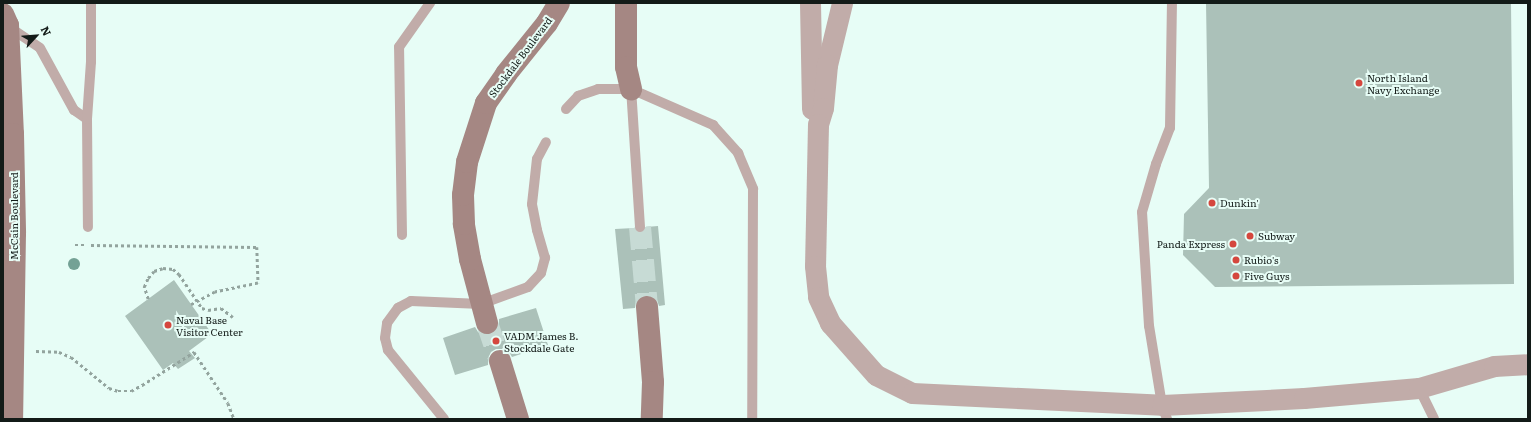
<!DOCTYPE html>
<style>
body{margin:0}
#map{position:relative;width:1531px;height:422px;overflow:hidden;background:#e7fdf6;font-family:Literata,serif}
div>[style]{position:absolute}
.building>*{inset:0;background:#abc1b9}
.secondary-tunnel>*{height:22px;margin-top:-11px;transform-origin:0;background:repeating-linear-gradient(90deg,#c7dbd5 0 22px,transparent 0 33px)}
.path>*{height:2.5px;margin-top:-1.25px;transform-origin:0;background:repeating-linear-gradient(90deg,#93a49e 0 3px,transparent 0 6px)}
.service>*{height:10px;margin:-5px;padding:0 5px;transform-origin:5px;border-radius:5px;background:#c1aca9}
.minor>*{height:21px;margin:-10.5px;padding:0 10.5px;transform-origin:10.5px;border-radius:10.5px;background:#c1aca9}
.secondary>*{height:22px;margin:-11px;padding:0 11px;transform-origin:11px;border-radius:11px;background:#a58783}
.trees>*{width:12px;height:12px;margin:-6px;border-radius:50%;background:#74a195}
.dots>*{width:11px;height:11px;translate:-50% -50%;box-sizing:border-box;border:2px solid #e7fdf6;border-radius:50%}
span{translate:-50% -50%;white-space:nowrap;text-align:center;line-height:1.15;-webkit-text-stroke:4px #e7fdf6;paint-order:stroke}
.street-label{font-size:10px;color:#131b18}
.poi-label{font-size:10px;color:#131b18}
.left{translate:0 -50%;text-align:left}
.right{translate:-100% -50%;text-align:right}
.frame{position:absolute;inset:0;border:4px solid #131b18;pointer-events:none}
.north{position:absolute;left:16px;top:16px;width:40px;height:40px;-webkit-text-stroke:3px #e7fdf6;paint-order:stroke;rotate:64deg;font-size:11px;font-weight:700;line-height:16px;text-align:center;color:#131b18}
.north::after{content:'';display:block;margin:auto;width:14px;height:18px;background:#131b18;clip-path:polygon(50% 0,100% 100%,50% 72%,0 100%)}
</style>
<div id="map">
<div class="building">
<i style="clip-path:polygon(1206px 3px,1511px 3px,1514px 284px,1215px 287px,1183px 255px,1184px 214px,1209px 188px)"></i>
<i style="clip-path:polygon(658px 226px,665px 305px,659px 306px,657px 300px,653px 296px,646px 295px,640px 297px,636px 301px,635px 308px,623px 309px,615px 229px,634px 228px,637px 233px,641px 233px,646px 230px,646px 227px)"></i>
<i style="clip-path:polygon(174px 280px,212px 334px,189px 351px,195px 358px,178px 369px,173px 363px,163px 370px,125px 316px)"></i>
<i style="clip-path:polygon(536px 308px,548px 345px,512px 357px,509px 352px,503px 349px,496px 349px,491px 352px,488px 358px,488px 365px,455px 375px,443px 338px,475px 327px,478px 332px,483px 335px,491px 335px,496px 332px,499px 327px,499px 319px)"></i>
</div>
<div class="secondary-tunnel">
<i style="left:640px;top:227px;width:80px;rotate:85deg"></i>
<i style="left:487px;top:323px;width:40px;rotate:71.1deg"></i>
</div>
<div class="path">
<i style="left:75px;top:245px;width:9px"></i>
<i style="left:91px;top:245px;width:166px;rotate:0.7deg"></i>
<i style="left:257px;top:247px;width:36px;rotate:88deg"></i>
<i style="left:258px;top:283px;width:44px;rotate:168.2deg"></i>
<i style="left:215px;top:292px;width:27px;rotate:152deg"></i>
<i style="left:148px;top:299px;width:13px;rotate:-108deg"></i>
<i style="left:144px;top:287px;width:10px;rotate:-66deg"></i>
<i style="left:148px;top:278px;width:9px;rotate:-49deg"></i>
<i style="left:154px;top:271px;width:9px;rotate:-18deg"></i>
<i style="left:163px;top:268px;width:10px;rotate:6deg"></i>
<i style="left:173px;top:269px;width:8px;rotate:40deg"></i>
<i style="left:179px;top:274px;width:41px;rotate:55.9deg"></i>
<i style="left:202px;top:308px;width:6px;rotate:18deg"></i>
<i style="left:208px;top:310px;width:13px;rotate:-9deg"></i>
<i style="left:221px;top:308px;width:15px;rotate:37deg"></i>
<i style="left:36px;top:351px;width:23px;rotate:2deg"></i>
<i style="left:59px;top:352px;width:13px;rotate:23deg"></i>
<i style="left:71px;top:357px;width:49px;rotate:39.2deg"></i>
<i style="left:109px;top:388px;width:9px;rotate:18deg"></i>
<i style="left:118px;top:391px;width:13px"></i>
<i style="left:131px;top:391px;width:13px;rotate:-29deg"></i>
<i style="left:142px;top:385px;width:62px;rotate:-32.4deg"></i>
<i style="left:194px;top:352px;width:61px;rotate:56.3deg"></i>
<i style="left:228px;top:403px;width:17px;rotate:69deg"></i>
</div>
<div class="service">
<i style="left:9px;top:27px;width:37px;rotate:34deg"></i>
<i style="left:40px;top:48px;width:71px;rotate:61.3deg"></i>
<i style="left:74px;top:110px;width:16px;rotate:35deg"></i>
<i style="left:87px;top:119px;width:108px;rotate:89.5deg"></i>
<i style="left:566px;top:109px;width:18px;rotate:-47deg"></i>
<i style="left:578px;top:96px;width:21px;rotate:-19deg"></i>
<i style="left:598px;top:89px;width:33px"></i>
<i style="left:87px;top:119px;width:57px;rotate:-86deg"></i>
<i style="left:91px;top:62px;width:59px;rotate:-90deg"></i>
<i style="left:640px;top:227px;width:138px;rotate:-93.7deg"></i>
<i style="left:631px;top:89px;width:90px;rotate:23.7deg"></i>
<i style="left:713px;top:125px;width:38px;rotate:48deg"></i>
<i style="left:738px;top:153px;width:39px;rotate:67deg"></i>
<i style="left:753px;top:189px;width:230px;rotate:90.2deg"></i>
<i style="left:402px;top:235px;width:188px;rotate:-90.9deg"></i>
<i style="left:399px;top:47px;width:54px;rotate:-54.8deg"></i>
<i style="left:1419px;top:388px;width:34px;rotate:64deg"></i>
<i style="left:444px;top:419px;width:89px;rotate:-129.1deg"></i>
<i style="left:388px;top:350px;width:12px;rotate:-104deg"></i>
<i style="left:385px;top:338px;width:15px;rotate:-82deg"></i>
<i style="left:387px;top:323px;width:19px;rotate:-54deg"></i>
<i style="left:398px;top:308px;width:15px;rotate:-28deg"></i>
<i style="left:411px;top:301px;width:70px;rotate:2.5deg"></i>
<i style="left:481px;top:304px;width:50px;rotate:-19.9deg"></i>
<i style="left:528px;top:287px;width:19px;rotate:-47deg"></i>
<i style="left:541px;top:273px;width:16px;rotate:-75deg"></i>
<i style="left:545px;top:258px;width:29px;rotate:-106deg"></i>
<i style="left:537px;top:230px;width:26px;rotate:-101deg"></i>
<i style="left:532px;top:204px;width:45px;rotate:-83.7deg"></i>
<i style="left:537px;top:159px;width:19px;rotate:-62deg"></i>
<i style="left:1167px;top:419px;width:15px;rotate:-110deg"></i>
<i style="left:1162px;top:405px;width:80px;rotate:-99.3deg"></i>
<i style="left:1149px;top:326px;width:114px;rotate:-93.5deg"></i>
<i style="left:1142px;top:212px;width:50px;rotate:-73.7deg"></i>
<i style="left:1156px;top:164px;width:39px;rotate:-69deg"></i>
<i style="left:1170px;top:128px;width:125px;rotate:-89.1deg"></i>
</div>
<div class="minor">
<i style="left:810px;top:3px;width:106px;rotate:88.9deg"></i>
<i style="left:842px;top:3px;width:64px;rotate:103.6deg"></i>
<i style="left:827px;top:65px;width:43px;rotate:95.3deg"></i>
<i style="left:823px;top:108px;width:17px;rotate:107deg"></i>
<i style="left:818px;top:124px;width:142px;rotate:91.2deg"></i>
<i style="left:815px;top:266px;width:31px;rotate:84deg"></i>
<i style="left:818px;top:297px;width:29px;rotate:65deg"></i>
<i style="left:830px;top:323px;width:69px;rotate:48.5deg"></i>
<i style="left:876px;top:375px;width:40px;rotate:26.6deg"></i>
<i style="left:912px;top:393px;width:250px;rotate:2.7deg"></i>
<i style="left:1162px;top:405px;width:142px;rotate:-2.8deg"></i>
<i style="left:1304px;top:398px;width:115px;rotate:-5deg"></i>
<i style="left:1419px;top:388px;width:78px;rotate:-16.3deg"></i>
<i style="left:1494px;top:366px;width:34px;rotate:-3deg"></i>
</div>
<div class="secondary">
<i style="left:626px;top:3px;width:64px;rotate:90deg"></i>
<i style="left:626px;top:67px;width:23px;rotate:77deg"></i>
<i style="left:3px;top:14px;width:12px;rotate:66deg"></i>
<i style="left:8px;top:25px;width:109px;rotate:87.4deg"></i>
<i style="left:13px;top:134px;width:99px;rotate:88.8deg"></i>
<i style="left:15px;top:233px;width:186px;rotate:90.9deg"></i>
<i style="left:647px;top:307px;width:75px;rotate:85.4deg"></i>
<i style="left:653px;top:382px;width:37px;rotate:92deg"></i>
<i style="left:487px;top:323px;width:66px;rotate:-104.9deg"></i>
<i style="left:470px;top:259px;width:36px;rotate:-100deg"></i>
<i style="left:464px;top:224px;width:29px;rotate:-92deg"></i>
<i style="left:463px;top:195px;width:33px;rotate:-83deg"></i>
<i style="left:467px;top:162px;width:62px;rotate:-72.1deg"></i>
<i style="left:486px;top:103px;width:35px;rotate:-55deg"></i>
<i style="left:506px;top:74px;width:65px;rotate:-51.2deg"></i>
<i style="left:547px;top:23px;width:23px;rotate:-59deg"></i>
<i style="left:500px;top:361px;width:61px;rotate:72.8deg"></i>
</div>
<div class="trees">
<i style="left:74px;top:264px"></i>
</div>
<div class="dots">
<i style="left:1359px;top:83px;background:#d5473e"></i>
<i style="left:1212px;top:203px;background:#d5473e"></i>
<i style="left:1250px;top:236px;background:#d5473e"></i>
<i style="left:1233px;top:244px;background:#d5473e"></i>
<i style="left:1236px;top:260px;background:#d5473e"></i>
<i style="left:1236px;top:276px;background:#d5473e"></i>
<i style="left:168px;top:325px;background:#d5473e"></i>
<i style="left:496px;top:341px;background:#d5473e"></i>
</div>
<div class="street-label">
<span style="left:520px;top:57px;rotate:-53deg">Stockdale Boulevard</span>
<span style="left:14px;top:216px;rotate:-90deg">McCain Boulevard</span>
</div>
<div class="poi-label">
<span class="left" style="left:1367px;top:83px">North Island<br>Navy Exchange</span>
<span class="left" style="left:1220px;top:203px">Dunkin'</span>
<span class="left" style="left:1258px;top:236px">Subway</span>
<span class="right" style="left:1225px;top:244px">Panda Express</span>
<span class="left" style="left:1244px;top:260px">Rubio's</span>
<span class="left" style="left:1244px;top:276px">Five Guys</span>
<span class="left" style="left:176px;top:325px">Naval Base<br>Visitor Center</span>
<span class="left" style="left:504px;top:341px">VADM James B.<br>Stockdale Gate</span>
</div>
<div class="frame"></div>
<div class="north">N</div>
</div>
